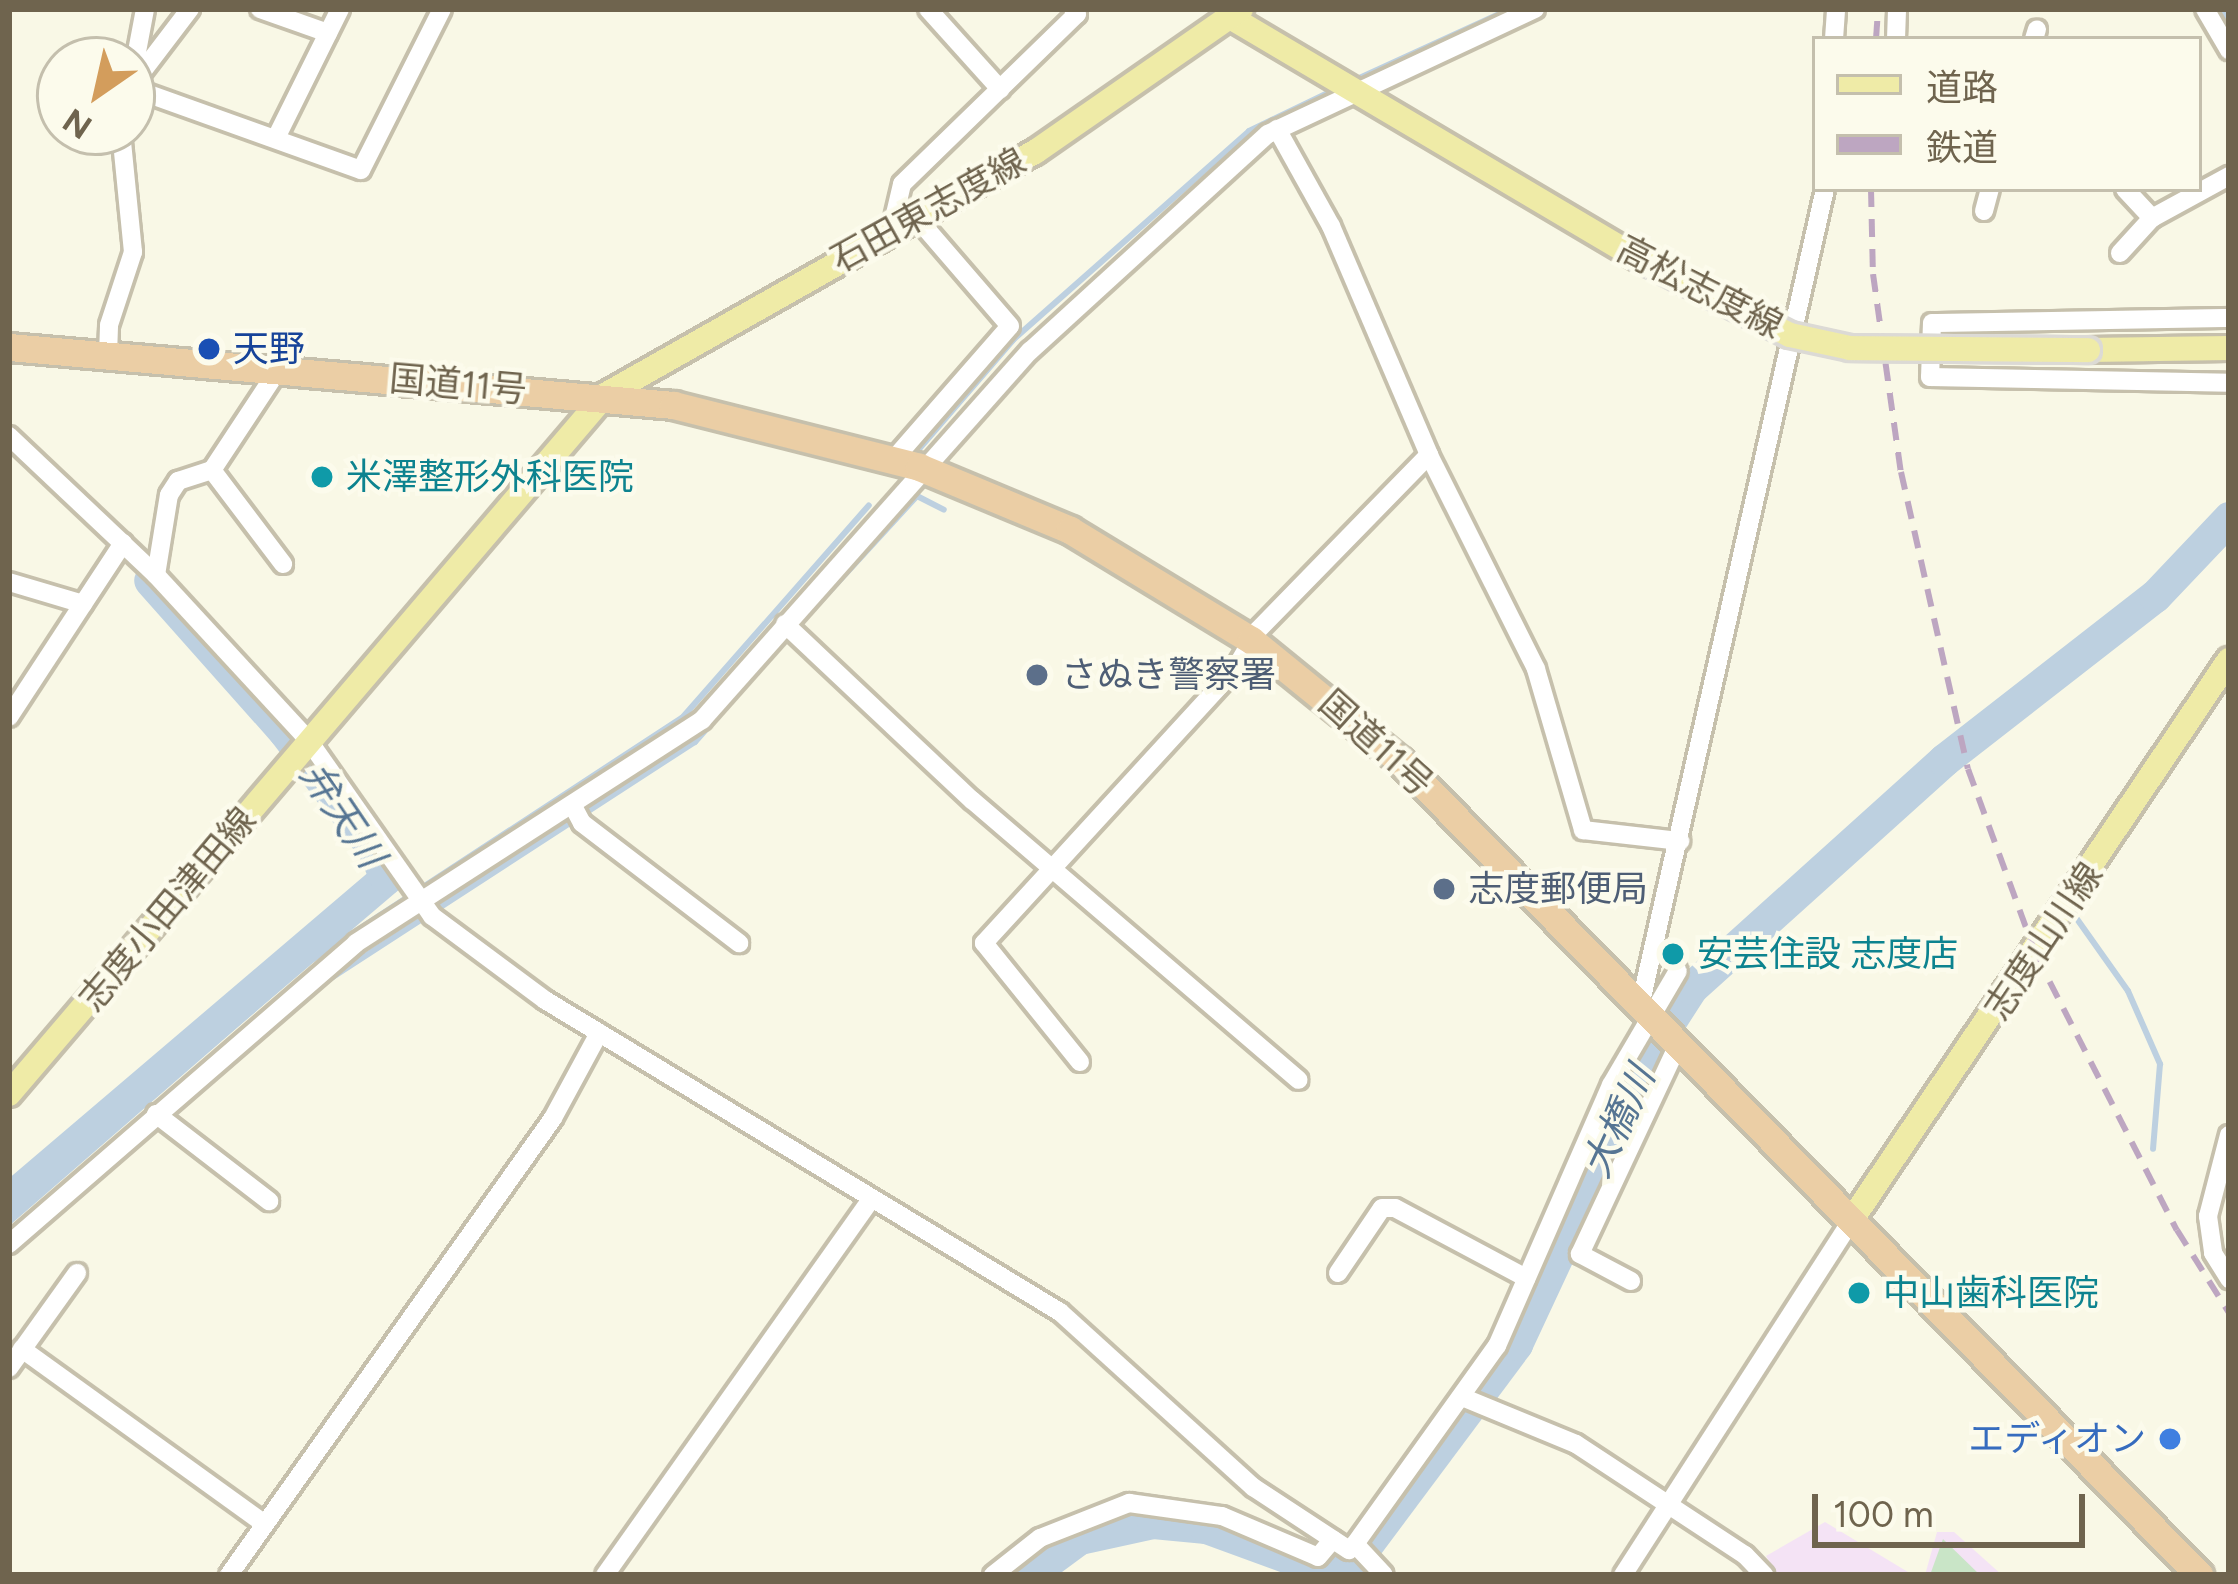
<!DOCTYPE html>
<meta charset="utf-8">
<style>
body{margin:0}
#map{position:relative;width:2238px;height:1584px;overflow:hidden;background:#f9f8e6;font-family:Figtree,"Noto Sans JP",sans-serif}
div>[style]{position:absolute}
.education>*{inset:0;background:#f4e3f5}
.green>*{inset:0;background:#c9e5c7}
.stream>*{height:6px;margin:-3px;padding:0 3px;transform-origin:3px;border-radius:3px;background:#bdd0e0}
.river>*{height:33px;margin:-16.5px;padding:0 16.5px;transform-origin:16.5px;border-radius:16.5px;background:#bdd0e0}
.roads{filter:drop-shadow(3px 0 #c6c0ac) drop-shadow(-3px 0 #c6c0ac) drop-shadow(0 3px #c6c0ac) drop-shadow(0 -3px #c6c0ac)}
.minor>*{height:18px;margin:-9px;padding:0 9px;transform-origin:9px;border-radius:9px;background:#fff}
.major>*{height:24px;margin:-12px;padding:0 12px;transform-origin:12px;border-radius:12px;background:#efeba7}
.highway>*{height:27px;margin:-13.5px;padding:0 13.5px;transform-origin:13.5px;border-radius:13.5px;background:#ebcea5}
.rail>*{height:6px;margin-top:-3px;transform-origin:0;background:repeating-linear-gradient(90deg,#bda6c1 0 18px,transparent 0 30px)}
.bridges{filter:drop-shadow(3px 0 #dcdad5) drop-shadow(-3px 0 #dcdad5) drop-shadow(0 3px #dcdad5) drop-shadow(0 -3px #dcdad5)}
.major-bridge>*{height:24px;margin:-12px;padding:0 12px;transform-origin:12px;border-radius:12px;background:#efeba7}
.dots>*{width:33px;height:33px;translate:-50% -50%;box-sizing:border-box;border:6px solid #fcfbec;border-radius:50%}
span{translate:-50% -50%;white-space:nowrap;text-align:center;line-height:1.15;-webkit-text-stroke:9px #fcfbec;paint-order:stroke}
.street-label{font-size:36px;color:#6f644e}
.transit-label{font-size:36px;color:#164399}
.left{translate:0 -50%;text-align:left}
.culture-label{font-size:36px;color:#0d838f}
.service-label{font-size:36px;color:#4e5e75}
.shop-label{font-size:36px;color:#366cbe}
.right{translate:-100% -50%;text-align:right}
.water-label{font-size:39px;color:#567593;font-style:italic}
.frame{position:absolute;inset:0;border:12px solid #6f644e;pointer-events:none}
.legend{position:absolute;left:1812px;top:36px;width:390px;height:156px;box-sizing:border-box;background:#fcfbec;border:3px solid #c4bfad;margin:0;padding:15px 21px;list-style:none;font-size:36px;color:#6f644e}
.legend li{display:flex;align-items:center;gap:24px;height:60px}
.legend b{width:60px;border:3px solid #c4bfad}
.north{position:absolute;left:36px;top:36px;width:120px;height:120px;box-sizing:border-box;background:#fcfbec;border:3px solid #c4bfad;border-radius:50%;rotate:214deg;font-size:33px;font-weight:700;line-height:48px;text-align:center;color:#6f644e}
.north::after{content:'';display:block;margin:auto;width:42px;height:54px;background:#d39d5c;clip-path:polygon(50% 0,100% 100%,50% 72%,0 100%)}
.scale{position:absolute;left:1812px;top:1494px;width:273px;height:54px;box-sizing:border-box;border:6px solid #6f644e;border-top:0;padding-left:15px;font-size:36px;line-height:42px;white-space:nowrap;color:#6f644e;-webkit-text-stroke:9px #fcfbec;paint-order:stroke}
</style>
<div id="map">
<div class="education">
<i style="clip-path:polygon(1825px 1522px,1913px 1575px,1777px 1575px,1766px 1556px)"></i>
<i style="clip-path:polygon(1937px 1532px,1954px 1532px,2002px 1575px,1925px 1575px)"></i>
</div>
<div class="green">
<i style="clip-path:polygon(1943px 1539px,1980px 1575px,1930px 1575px)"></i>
</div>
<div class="stream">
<i style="left:1355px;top:80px;width:170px;rotate:-24.6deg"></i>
<i style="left:919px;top:449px;width:144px;rotate:-49.2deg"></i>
<i style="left:1013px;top:340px;width:315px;rotate:-41.5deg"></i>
<i style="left:1249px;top:131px;width:99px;rotate:-25.8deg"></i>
<i style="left:774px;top:652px;width:212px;rotate:-47.5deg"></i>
<i style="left:917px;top:496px;width:30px;rotate:27deg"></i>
<i style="left:2077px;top:919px;width:88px;rotate:54.7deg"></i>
<i style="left:2128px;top:991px;width:80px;rotate:66.3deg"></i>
<i style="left:2160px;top:1064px;width:85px;rotate:94.7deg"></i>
<i style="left:322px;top:984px;width:445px;rotate:-33deg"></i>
<i style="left:695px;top:742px;width:59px;rotate:-48.4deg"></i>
<i style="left:9px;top:1222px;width:395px;rotate:-41deg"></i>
<i style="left:307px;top:963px;width:448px;rotate:-33.2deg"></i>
<i style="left:682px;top:718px;width:283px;rotate:-48.7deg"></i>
</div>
<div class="river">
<i style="left:2228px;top:9px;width:1px;rotate:45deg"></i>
<i style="left:9px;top:1199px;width:495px;rotate:-40.4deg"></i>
<i style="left:386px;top:878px;width:33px;rotate:-113deg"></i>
<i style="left:373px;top:848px;width:146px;rotate:-127.2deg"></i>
<i style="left:285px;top:732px;width:203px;rotate:-131.6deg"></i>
<i style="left:1029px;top:1575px;width:62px;rotate:-36.5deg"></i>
<i style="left:1079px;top:1538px;width:76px;rotate:-12.2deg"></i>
<i style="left:1153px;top:1522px;width:53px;rotate:5.4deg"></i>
<i style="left:1206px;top:1527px;width:134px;rotate:20.1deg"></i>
<i style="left:1332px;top:1573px;width:15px;rotate:-8deg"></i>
<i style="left:1347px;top:1571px;width:283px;rotate:-53.3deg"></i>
<i style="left:1516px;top:1344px;width:334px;rotate:-65deg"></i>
<i style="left:1657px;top:1041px;width:63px;rotate:-57.3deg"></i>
<i style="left:1691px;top:988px;width:341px;rotate:-42deg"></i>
<i style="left:1944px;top:760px;width:267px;rotate:-37.9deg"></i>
<i style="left:2155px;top:596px;width:108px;rotate:-46.5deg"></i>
</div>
<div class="roads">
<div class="minor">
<i style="left:260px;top:9px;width:72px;rotate:19.4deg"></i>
<i style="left:928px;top:9px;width:108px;rotate:48deg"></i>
<i style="left:2205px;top:9px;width:48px;rotate:59.7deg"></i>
<i style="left:1834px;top:39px;width:30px;rotate:-86deg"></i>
<i style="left:1896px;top:39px;width:30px;rotate:-88deg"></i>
<i style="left:2034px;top:39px;width:10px;rotate:-73deg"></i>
<i style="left:132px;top:78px;width:70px;rotate:-79.3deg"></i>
<i style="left:132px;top:85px;width:96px;rotate:-52.7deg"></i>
<i style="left:132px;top:88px;width:243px;rotate:19.7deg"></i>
<i style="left:361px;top:170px;width:180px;rotate:-63.3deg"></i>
<i style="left:1277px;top:129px;width:111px;rotate:60.9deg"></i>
<i style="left:1331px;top:226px;width:249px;rotate:66.8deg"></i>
<i style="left:1429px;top:455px;width:239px;rotate:63.4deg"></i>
<i style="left:1536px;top:669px;width:168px;rotate:73.7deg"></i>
<i style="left:1583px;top:830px;width:98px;rotate:6.5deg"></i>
<i style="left:276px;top:138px;width:144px;rotate:-63.6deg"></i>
<i style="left:2125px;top:189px;width:40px;rotate:47deg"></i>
<i style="left:1984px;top:211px;width:23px;rotate:-75deg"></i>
<i style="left:891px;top:231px;width:48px;rotate:-76.8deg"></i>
<i style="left:902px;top:184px;width:244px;rotate:-44.2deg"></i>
<i style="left:1077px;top:14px;width:6px;rotate:-129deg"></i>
<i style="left:2120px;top:253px;width:47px;rotate:-47.6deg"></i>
<i style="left:2152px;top:218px;width:88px;rotate:-28.6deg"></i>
<i style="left:2229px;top:318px;width:297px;rotate:179deg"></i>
<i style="left:1932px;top:323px;width:54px;rotate:92.1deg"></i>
<i style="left:1930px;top:377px;width:299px;rotate:1.1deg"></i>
<i style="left:108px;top:355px;width:30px;rotate:-88deg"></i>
<i style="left:109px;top:325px;width:77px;rotate:-71.8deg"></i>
<i style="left:133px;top:252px;width:121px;rotate:-95.7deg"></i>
<i style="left:278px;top:370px;width:120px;rotate:123.4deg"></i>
<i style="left:212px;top:470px;width:118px;rotate:52.9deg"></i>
<i style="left:9px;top:436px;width:202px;rotate:43.4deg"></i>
<i style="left:156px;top:575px;width:226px;rotate:47.3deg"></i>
<i style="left:309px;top:741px;width:214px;rotate:54.9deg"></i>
<i style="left:432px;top:916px;width:141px;rotate:36.6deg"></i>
<i style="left:545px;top:1000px;width:602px;rotate:31.21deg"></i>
<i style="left:1060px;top:1312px;width:261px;rotate:42.2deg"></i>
<i style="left:1253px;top:1487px;width:115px;rotate:33.3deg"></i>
<i style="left:1349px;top:1550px;width:8px;rotate:-45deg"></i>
<i style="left:1355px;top:1544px;width:42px;rotate:46.9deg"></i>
<i style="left:894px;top:459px;width:176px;rotate:-48.9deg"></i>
<i style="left:1010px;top:326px;width:144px;rotate:-130.8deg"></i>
<i style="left:156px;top:575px;width:81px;rotate:-80.8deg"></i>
<i style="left:169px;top:495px;width:17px;rotate:-57deg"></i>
<i style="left:178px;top:481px;width:36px;rotate:-18deg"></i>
<i style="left:9px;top:582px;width:77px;rotate:16.6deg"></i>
<i style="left:83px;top:604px;width:73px;rotate:-56.7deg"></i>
<i style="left:785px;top:624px;width:257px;rotate:43.3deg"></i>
<i style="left:972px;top:800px;width:430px;rotate:40.6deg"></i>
<i style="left:9px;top:717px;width:135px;rotate:-56.8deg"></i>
<i style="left:574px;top:808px;width:17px;rotate:62deg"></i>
<i style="left:582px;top:823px;width:198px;rotate:37.4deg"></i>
<i style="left:1640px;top:1006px;width:838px;rotate:-77.24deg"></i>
<i style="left:1080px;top:1062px;width:153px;rotate:-128.9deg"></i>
<i style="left:984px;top:943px;width:372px;rotate:-47.5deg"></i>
<i style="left:1235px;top:669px;width:45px;rotate:-59.5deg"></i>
<i style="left:1258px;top:630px;width:245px;rotate:-45.7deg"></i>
<i style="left:156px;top:1114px;width:143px;rotate:37.6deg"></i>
<i style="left:2229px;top:1135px;width:84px;rotate:104.5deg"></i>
<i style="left:2208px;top:1216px;width:37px;rotate:82deg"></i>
<i style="left:2213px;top:1253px;width:31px;rotate:58deg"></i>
<i style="left:9px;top:1244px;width:459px;rotate:-40.9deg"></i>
<i style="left:356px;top:943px;width:412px;rotate:-32.8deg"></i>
<i style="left:702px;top:720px;width:494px;rotate:-48.4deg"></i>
<i style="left:1030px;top:351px;width:322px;rotate:-42.4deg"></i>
<i style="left:1268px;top:134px;width:295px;rotate:-25.1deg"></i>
<i style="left:1338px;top:1273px;width:78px;rotate:-55.9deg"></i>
<i style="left:1382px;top:1208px;width:13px"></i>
<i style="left:1395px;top:1208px;width:149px;rotate:28.1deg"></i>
<i style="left:1631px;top:1281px;width:58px;rotate:-152.1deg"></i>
<i style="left:1580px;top:1254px;width:233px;rotate:-64.9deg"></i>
<i style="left:22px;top:1349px;width:299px;rotate:35.8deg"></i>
<i style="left:9px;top:1368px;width:117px;rotate:-54.4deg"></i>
<i style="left:1462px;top:1397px;width:123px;rotate:22.4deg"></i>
<i style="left:1576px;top:1444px;width:202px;rotate:33.3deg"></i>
<i style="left:1745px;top:1555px;width:28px;rotate:46deg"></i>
<i style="left:1355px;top:1544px;width:244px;rotate:-54.4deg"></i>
<i style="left:1497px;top:1346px;width:285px;rotate:-66.4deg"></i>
<i style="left:1611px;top:1085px;width:132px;rotate:-59.6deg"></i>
<i style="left:229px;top:1575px;width:560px;rotate:-54.66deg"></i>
<i style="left:553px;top:1118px;width:97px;rotate:-61.6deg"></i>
<i style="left:605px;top:1575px;width:460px;rotate:-54.7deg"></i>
<i style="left:993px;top:1575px;width:60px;rotate:-38.2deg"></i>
<i style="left:1040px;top:1538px;width:96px;rotate:-21.5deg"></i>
<i style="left:1129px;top:1503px;width:94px;rotate:8deg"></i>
<i style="left:1222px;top:1516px;width:104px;rotate:23.1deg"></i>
<i style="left:1318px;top:1557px;width:23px;rotate:-50deg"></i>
<i style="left:1623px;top:1575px;width:425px;rotate:-57.2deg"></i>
</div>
<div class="major">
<i style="left:1230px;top:17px;width:476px;rotate:30.6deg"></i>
<i style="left:2088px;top:350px;width:141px;rotate:-0.8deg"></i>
<i style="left:9px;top:1094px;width:919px;rotate:-49.55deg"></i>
<i style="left:605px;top:395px;width:494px;rotate:-29.5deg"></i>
<i style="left:1035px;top:152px;width:251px;rotate:-34.8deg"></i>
<i style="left:1853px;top:1218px;width:673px;rotate:-56.03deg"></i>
</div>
<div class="highway">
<i style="left:9px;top:347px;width:667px;rotate:4.99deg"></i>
<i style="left:673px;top:405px;width:254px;rotate:14.1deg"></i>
<i style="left:919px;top:467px;width:164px;rotate:22.6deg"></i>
<i style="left:1070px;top:530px;width:212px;rotate:31.3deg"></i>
<i style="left:1251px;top:640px;width:192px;rotate:39.1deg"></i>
<i style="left:1400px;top:761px;width:1141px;rotate:45.53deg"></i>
</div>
</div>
<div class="rail">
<i style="left:1876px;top:39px;width:30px;rotate:-86deg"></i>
<i style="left:1871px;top:189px;width:85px;rotate:88.7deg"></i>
<i style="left:1873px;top:274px;width:200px;rotate:82deg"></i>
<i style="left:1901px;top:472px;width:304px;rotate:77.3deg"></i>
<i style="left:1968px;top:769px;width:198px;rotate:69.9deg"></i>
<i style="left:2036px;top:955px;width:309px;rotate:62.9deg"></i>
<i style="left:2177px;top:1230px;width:98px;rotate:57.9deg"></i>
</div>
<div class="bridges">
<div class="major-bridge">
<i style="left:1640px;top:259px;width:168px;rotate:26.9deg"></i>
<i style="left:1790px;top:335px;width:61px;rotate:12.2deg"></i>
<i style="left:1850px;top:348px;width:238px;rotate:0.5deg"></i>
</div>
</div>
<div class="dots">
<i style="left:209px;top:349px;background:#1a4fb4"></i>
<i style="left:322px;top:477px;background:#0f9aa8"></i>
<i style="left:1037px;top:675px;background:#5c6f8a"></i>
<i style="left:1444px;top:889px;background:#5c6f8a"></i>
<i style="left:1673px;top:954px;background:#0f9aa8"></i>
<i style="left:1859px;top:1293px;background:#0f9aa8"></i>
<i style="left:2170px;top:1439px;background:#3f7fe0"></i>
</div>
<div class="street-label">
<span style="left:928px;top:210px;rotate:-29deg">石田東志度線</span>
<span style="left:1700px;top:287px;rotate:27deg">高松志度線</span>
<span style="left:458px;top:384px;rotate:5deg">国道11号</span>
<span style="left:1376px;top:743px;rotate:42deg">国道11号</span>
<span style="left:167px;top:909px;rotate:-50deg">志度小田津田線</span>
<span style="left:2043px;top:941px;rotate:-56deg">志度山川線</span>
</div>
<div class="transit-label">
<span class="left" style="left:233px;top:349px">天野</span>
</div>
<div class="culture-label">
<span class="left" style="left:346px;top:477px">米澤整形外科医院</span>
<span class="left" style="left:1697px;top:954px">安芸住設 志度店</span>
<span class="left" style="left:1883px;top:1293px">中山歯科医院</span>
</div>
<div class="service-label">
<span class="left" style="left:1061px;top:675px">さぬき警察署</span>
<span class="left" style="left:1468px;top:889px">志度郵便局</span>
</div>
<div class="shop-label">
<span class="right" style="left:2146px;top:1439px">エディオン</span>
</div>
<div class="water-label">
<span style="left:342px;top:815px;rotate:56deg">弁天川</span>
<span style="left:1619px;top:1122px;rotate:-65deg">大橋川</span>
</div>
<div class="frame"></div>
<ul class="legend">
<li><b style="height:15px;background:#efeba7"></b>道路</li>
<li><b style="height:15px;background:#bda6c1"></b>鉄道</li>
</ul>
<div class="north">N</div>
<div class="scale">100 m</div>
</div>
